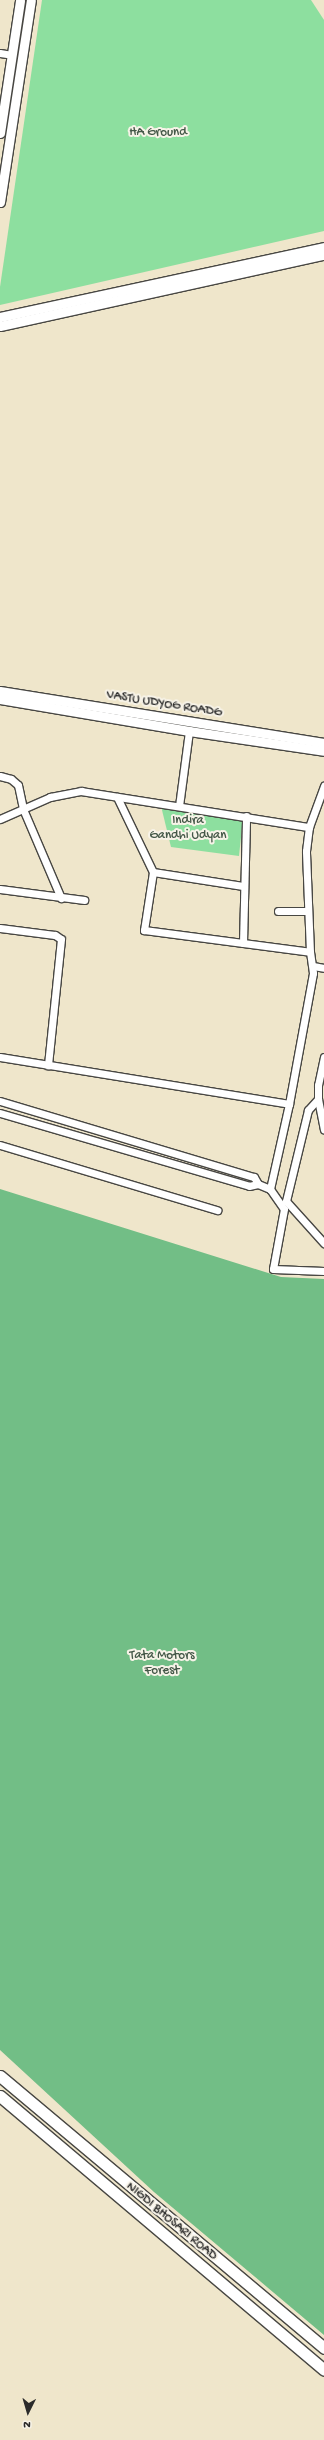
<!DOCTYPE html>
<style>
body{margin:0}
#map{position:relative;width:324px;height:2440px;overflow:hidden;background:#efe6cb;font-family:"Gochi Hand",sans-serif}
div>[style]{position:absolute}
.green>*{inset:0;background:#8ddf9f}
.forest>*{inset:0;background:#72be86}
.roads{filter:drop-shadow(1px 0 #484743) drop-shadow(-1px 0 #484743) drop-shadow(0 1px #484743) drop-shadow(0 -1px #484743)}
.minor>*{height:7px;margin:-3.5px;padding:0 3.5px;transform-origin:3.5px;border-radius:3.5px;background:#fff}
.tertiary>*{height:9px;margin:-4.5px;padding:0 4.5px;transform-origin:4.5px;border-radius:4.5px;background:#fff}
.primary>*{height:11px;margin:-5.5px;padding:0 5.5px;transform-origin:5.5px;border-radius:5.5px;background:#fff}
span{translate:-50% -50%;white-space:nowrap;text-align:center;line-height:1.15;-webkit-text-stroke:4px #f7f3e8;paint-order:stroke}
.park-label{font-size:13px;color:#445848}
.street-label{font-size:13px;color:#2b2b2b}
.north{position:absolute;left:8px;top:2392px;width:40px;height:40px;-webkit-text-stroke:3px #f7f3e8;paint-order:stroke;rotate:185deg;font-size:11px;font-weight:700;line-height:16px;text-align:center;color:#2b2b2b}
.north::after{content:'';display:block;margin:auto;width:14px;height:18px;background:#2b2b2b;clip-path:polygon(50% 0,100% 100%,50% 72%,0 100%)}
</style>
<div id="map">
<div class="green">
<i style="clip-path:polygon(42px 0,311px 0,324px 20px,324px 231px,0 305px,0 287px)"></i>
<i style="clip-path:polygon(161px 806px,243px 818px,239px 856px,171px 847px)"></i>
</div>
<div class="forest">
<i style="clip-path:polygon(0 1189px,281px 1277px,324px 1279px,324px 2335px,154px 2192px,0 2050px)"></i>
</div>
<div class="roads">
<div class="minor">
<i style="left:0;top:53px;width:12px;rotate:9deg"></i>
<i style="left:0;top:776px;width:11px;rotate:15deg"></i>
<i style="left:11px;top:779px;width:9px;rotate:41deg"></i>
<i style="left:18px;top:785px;width:25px;rotate:78deg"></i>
<i style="left:23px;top:809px;width:97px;rotate:66.9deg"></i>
<i style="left:117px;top:797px;width:83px;rotate:64.4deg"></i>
<i style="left:153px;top:872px;width:59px;rotate:98.8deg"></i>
<i style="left:144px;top:930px;width:167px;rotate:7.5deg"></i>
<i style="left:179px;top:806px;width:76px;rotate:-82.4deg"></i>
<i style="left:0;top:819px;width:55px;rotate:-23.7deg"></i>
<i style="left:50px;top:797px;width:32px;rotate:-11deg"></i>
<i style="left:81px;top:791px;width:231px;rotate:9deg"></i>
<i style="left:153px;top:872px;width:91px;rotate:8.8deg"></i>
<i style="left:0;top:889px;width:85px;rotate:7.5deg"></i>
<i style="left:278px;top:911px;width:30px"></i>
<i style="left:0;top:928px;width:55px;rotate:7.3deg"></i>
<i style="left:55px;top:935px;width:7px;rotate:34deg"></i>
<i style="left:61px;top:939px;width:127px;rotate:95.9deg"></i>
<i style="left:243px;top:943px;width:127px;rotate:-88.6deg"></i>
<i style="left:313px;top:966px;width:11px;rotate:10deg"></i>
<i style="left:0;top:1057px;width:293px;rotate:9.2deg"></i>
<i style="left:324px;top:1057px;width:29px;rotate:102deg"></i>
<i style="left:318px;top:1085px;width:14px;rotate:90deg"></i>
<i style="left:318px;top:1099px;width:31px;rotate:79deg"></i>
<i style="left:318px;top:1099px;width:15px;rotate:132deg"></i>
<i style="left:308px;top:1110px;width:94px;rotate:103.6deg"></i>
<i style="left:286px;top:1201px;width:57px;rotate:47.9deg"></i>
<i style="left:0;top:1101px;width:265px;rotate:16.7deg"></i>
<i style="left:254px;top:1177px;width:8px;rotate:60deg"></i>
<i style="left:258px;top:1184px;width:13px;rotate:23deg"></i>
<i style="left:270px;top:1189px;width:24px;rotate:55deg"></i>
<i style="left:284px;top:1209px;width:61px;rotate:100.4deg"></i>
<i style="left:273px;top:1269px;width:51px;rotate:2.2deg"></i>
<i style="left:0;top:1113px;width:259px;rotate:16.3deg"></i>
<i style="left:249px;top:1186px;width:9px;rotate:-13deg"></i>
<i style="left:0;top:1145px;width:227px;rotate:16.7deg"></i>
<i style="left:270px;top:1189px;width:87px;rotate:-77.4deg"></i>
<i style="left:289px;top:1104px;width:133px;rotate:-79.6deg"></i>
<i style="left:313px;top:973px;width:21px;rotate:-98deg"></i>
<i style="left:310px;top:952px;width:101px;rotate:-92.3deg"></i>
<i style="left:306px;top:851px;width:24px;rotate:-83deg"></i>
<i style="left:309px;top:827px;width:44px;rotate:-69.9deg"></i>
</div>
<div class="tertiary">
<i style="left:0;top:133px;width:134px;rotate:-81.4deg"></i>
<i style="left:0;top:202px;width:204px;rotate:-81.3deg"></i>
<i style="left:0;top:317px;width:331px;rotate:-12.2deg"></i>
<i style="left:0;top:326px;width:332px;rotate:-12.4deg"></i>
<i style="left:0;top:691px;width:328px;rotate:9.1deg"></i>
<i style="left:0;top:699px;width:192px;rotate:9.6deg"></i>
<i style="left:189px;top:731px;width:136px;rotate:8.4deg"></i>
</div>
<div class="primary">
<i style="left:0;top:2076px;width:423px;rotate:40deg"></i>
<i style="left:0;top:2096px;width:424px;rotate:40.2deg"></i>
</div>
</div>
<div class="park-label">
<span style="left:158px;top:133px">HA Ground</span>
<span style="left:188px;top:829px">Indira<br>Gandhi Udyan</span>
<span style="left:162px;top:1664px">Tata Motors<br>Forest</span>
</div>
<div class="street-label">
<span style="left:164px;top:705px;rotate:9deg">VASTU UDYOG ROADG</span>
<span style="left:171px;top:2222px;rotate:40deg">NIGDI BHOSARI ROAD</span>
</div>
<div class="north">N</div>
</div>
